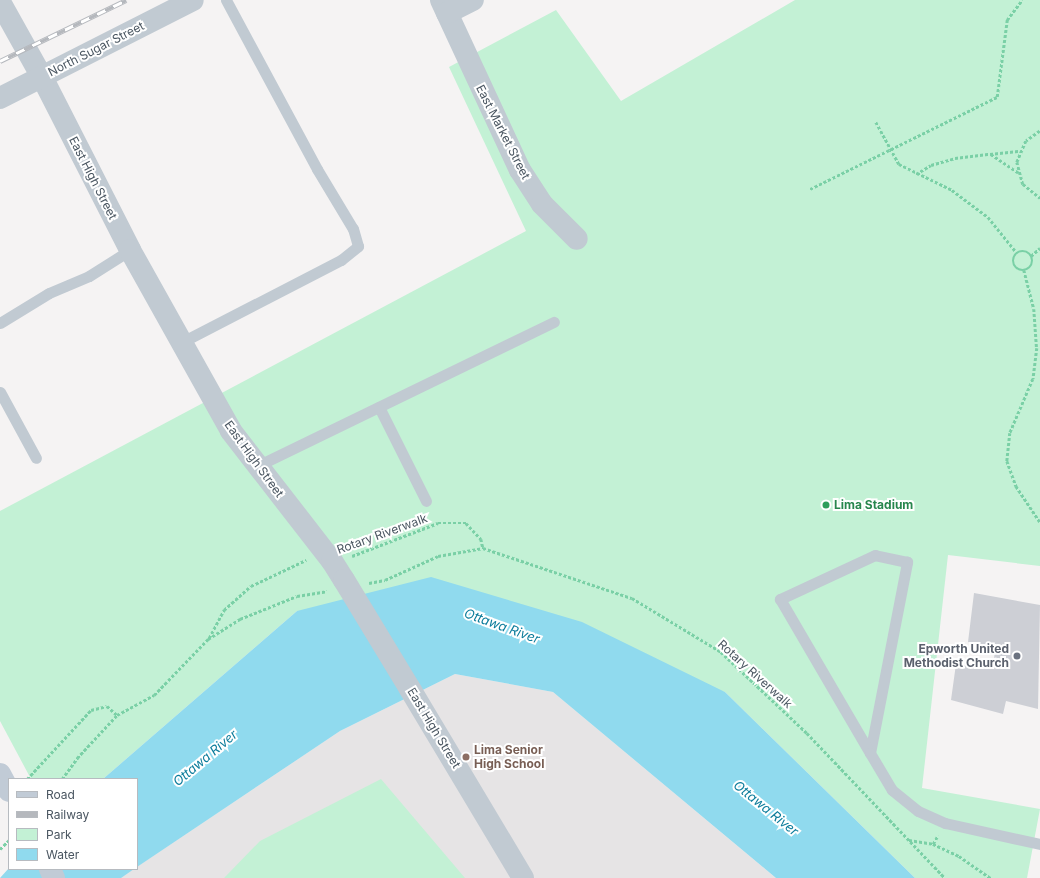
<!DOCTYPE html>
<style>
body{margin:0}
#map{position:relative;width:1040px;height:878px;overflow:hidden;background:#f5f3f3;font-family:Inter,sans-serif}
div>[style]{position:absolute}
.education>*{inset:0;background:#e6e4e5}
.green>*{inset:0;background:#c3f1d5}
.water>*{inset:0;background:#90daee}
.building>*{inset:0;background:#cdcfd5}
.path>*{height:2.5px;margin-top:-1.25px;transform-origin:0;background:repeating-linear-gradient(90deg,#7ad0a6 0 3px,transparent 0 5px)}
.path>.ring{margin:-1.25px;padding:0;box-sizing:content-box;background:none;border:2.5px solid #7ad0a6;border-radius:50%}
.lane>*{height:11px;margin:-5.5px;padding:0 5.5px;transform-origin:5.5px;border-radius:5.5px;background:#c1cad2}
.street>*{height:22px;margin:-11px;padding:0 11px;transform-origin:11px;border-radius:11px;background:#c1cad2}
.secondary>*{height:22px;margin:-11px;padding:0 11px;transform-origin:11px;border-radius:11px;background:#c1cbd6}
.rail>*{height:4.5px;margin-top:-2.25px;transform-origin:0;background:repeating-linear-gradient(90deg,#fff 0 9px,#b5b8bd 0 18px);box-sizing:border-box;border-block:1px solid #b5b8bd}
.street-bridge>*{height:22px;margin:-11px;padding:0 11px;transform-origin:11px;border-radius:11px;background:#c1cad2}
.dots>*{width:11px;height:11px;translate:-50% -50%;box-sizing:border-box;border:2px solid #fff;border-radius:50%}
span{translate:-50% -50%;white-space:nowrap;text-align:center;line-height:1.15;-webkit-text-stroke:4px #fff;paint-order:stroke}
.street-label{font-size:12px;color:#4a5661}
.leisure-label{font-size:12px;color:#27864d;font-weight:700}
.left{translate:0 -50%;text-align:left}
.worship-label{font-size:12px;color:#5b616d;font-weight:700}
.right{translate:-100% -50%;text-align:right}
.education-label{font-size:12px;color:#785e54;font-weight:700}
.water-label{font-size:13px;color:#0c7c9b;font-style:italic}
.legend{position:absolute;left:8px;top:778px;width:130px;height:92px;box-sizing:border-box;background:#fff;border:1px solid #b7bbc0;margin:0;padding:5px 7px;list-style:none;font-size:12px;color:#4a5661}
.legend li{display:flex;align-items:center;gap:8px;height:20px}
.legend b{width:20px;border:1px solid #b7bbc0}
</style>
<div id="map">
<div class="education">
<i style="clip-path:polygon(455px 674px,553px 692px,776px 878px,120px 878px,340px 731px)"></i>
</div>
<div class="green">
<i style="clip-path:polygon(795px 0,1040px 0,1040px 566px,948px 555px,922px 788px,1040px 809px,1027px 878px,915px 878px,725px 692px,297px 611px,103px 779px,31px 779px,0 721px,0 511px,526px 231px,449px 67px,556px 10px,621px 101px)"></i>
<i style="clip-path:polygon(381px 779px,465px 878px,224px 878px,260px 841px)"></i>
</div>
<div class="water">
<i style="clip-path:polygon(431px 577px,582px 622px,725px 692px,915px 878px,776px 878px,553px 692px,455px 674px,340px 731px,137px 867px,137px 779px,103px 779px,297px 611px)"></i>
<i style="clip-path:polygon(9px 868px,9px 869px,134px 869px,121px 878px,0 878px)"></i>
</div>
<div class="building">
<i style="clip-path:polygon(974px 593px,1040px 605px,1038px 709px,1006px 701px,1003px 714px,951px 700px,956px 664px,993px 669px,995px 649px,968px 642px)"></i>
</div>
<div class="path">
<i style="left:876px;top:122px;width:48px;rotate:61.3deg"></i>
<i style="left:899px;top:164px;width:59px;rotate:26.1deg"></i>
<i style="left:952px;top:190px;width:45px;rotate:36.9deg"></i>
<i style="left:988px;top:217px;width:46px;rotate:51.1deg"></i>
<i style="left:1040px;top:131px;width:17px;rotate:144deg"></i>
<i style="left:1026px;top:141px;width:23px;rotate:113deg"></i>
<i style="left:1017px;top:162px;width:23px;rotate:75deg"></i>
<i style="left:1023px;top:184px;width:22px;rotate:39deg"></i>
<i style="left:1018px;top:173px;width:34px;rotate:-146deg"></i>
<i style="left:990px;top:154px;width:30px;rotate:-6deg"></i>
<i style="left:916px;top:174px;width:17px;rotate:-31deg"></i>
<i style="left:931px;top:165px;width:25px;rotate:-16deg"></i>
<i style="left:955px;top:158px;width:35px;rotate:-7deg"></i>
<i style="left:810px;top:189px;width:208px;rotate:-26.2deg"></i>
<i style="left:997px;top:97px;width:78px;rotate:-82.6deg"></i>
<i style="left:1007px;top:20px;width:25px;rotate:-53deg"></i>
<i class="ring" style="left:1013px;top:251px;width:17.5px;height:17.5px"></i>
<i style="left:1031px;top:256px;width:12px;rotate:-42deg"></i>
<i style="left:1024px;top:270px;width:40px;rotate:75.6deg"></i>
<i style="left:1034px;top:309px;width:39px;rotate:86deg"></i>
<i style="left:1037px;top:348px;width:31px;rotate:97deg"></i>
<i style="left:1033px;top:379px;width:59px;rotate:113.1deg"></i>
<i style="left:1010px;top:433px;width:28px;rotate:96deg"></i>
<i style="left:1007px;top:461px;width:27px;rotate:70deg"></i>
<i style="left:1016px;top:486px;width:43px;rotate:56.3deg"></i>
<i style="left:352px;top:556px;width:92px;rotate:-21deg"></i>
<i style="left:438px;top:523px;width:28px"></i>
<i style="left:466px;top:523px;width:22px;rotate:47deg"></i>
<i style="left:481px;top:539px;width:9px;rotate:77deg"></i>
<i style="left:369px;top:583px;width:16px;rotate:-11deg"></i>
<i style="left:385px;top:580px;width:58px;rotate:-24.4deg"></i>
<i style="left:438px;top:556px;width:46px;rotate:-10.1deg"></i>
<i style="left:483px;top:548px;width:157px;rotate:18.6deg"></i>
<i style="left:632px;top:598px;width:104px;rotate:31.2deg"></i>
<i style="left:721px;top:652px;width:118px;rotate:43.3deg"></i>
<i style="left:807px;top:733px;width:200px;rotate:46.4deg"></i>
<i style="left:209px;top:638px;width:32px;rotate:-62deg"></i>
<i style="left:224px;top:610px;width:36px;rotate:-42deg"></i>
<i style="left:251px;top:586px;width:61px;rotate:-25.3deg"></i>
<i style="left:27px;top:779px;width:94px;rotate:-47.2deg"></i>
<i style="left:91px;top:710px;width:16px;rotate:-14deg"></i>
<i style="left:107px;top:706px;width:13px;rotate:42deg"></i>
<i style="left:62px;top:779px;width:26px;rotate:-54deg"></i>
<i style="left:77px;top:758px;width:59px;rotate:-47.1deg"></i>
<i style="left:117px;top:715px;width:42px;rotate:-28.4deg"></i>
<i style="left:154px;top:695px;width:78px;rotate:-46deg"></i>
<i style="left:208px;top:639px;width:38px;rotate:-32deg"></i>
<i style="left:240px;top:619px;width:61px;rotate:-22deg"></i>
<i style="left:297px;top:596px;width:30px;rotate:-9deg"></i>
<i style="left:909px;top:840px;width:24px;rotate:9deg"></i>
<i style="left:933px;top:844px;width:29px;rotate:25deg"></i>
<i style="left:959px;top:856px;width:39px;rotate:35deg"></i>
<i style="left:933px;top:844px;width:10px;rotate:-61deg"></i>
<i style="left:0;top:849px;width:13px;rotate:-45deg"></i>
</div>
<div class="lane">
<i style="left:0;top:323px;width:57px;rotate:-31.5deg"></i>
<i style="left:49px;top:293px;width:43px;rotate:-23deg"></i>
<i style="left:89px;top:276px;width:49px;rotate:-32.4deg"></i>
<i style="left:182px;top:342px;width:179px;rotate:-27.3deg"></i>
<i style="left:341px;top:260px;width:22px;rotate:-39deg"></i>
<i style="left:358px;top:246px;width:18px;rotate:-106deg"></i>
<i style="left:353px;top:229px;width:70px;rotate:-121deg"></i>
<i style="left:317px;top:169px;width:192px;rotate:-118.3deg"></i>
<i style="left:0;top:392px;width:75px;rotate:61.4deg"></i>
<i style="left:379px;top:407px;width:105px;rotate:63.4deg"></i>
<i style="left:257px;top:466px;width:330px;rotate:-25.9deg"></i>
<i style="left:870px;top:753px;width:195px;rotate:-79deg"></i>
<i style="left:907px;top:562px;width:33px;rotate:-168deg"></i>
<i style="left:875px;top:555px;width:105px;rotate:155.1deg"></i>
<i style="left:780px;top:599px;width:178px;rotate:59.7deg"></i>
<i style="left:870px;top:753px;width:43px;rotate:59.3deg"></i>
<i style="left:892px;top:790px;width:33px;rotate:39deg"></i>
<i style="left:918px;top:811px;width:30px;rotate:24deg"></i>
<i style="left:945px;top:823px;width:97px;rotate:12.5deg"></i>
</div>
<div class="street">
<i style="left:441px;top:0;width:187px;rotate:65.1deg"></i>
<i style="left:520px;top:170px;width:40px;rotate:57.1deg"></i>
<i style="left:542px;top:204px;width:49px;rotate:45deg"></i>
<i style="left:0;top:2px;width:86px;rotate:60.8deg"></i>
<i style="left:42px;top:77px;width:194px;rotate:63deg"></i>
<i style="left:130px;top:250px;width:207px;rotate:60.8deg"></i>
<i style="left:231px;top:431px;width:165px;rotate:52.2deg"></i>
<i style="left:332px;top:561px;width:22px;rotate:58deg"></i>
<i style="left:447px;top:13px;width:29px;rotate:-27deg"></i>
<i style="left:0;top:98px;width:216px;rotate:-26.9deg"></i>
<i style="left:410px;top:689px;width:220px;rotate:59.1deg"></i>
</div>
<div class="secondary">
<i style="left:0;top:774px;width:19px;rotate:62deg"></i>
<i style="left:50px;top:869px;width:10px;rotate:66deg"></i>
</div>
<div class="rail">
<i style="left:0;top:61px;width:140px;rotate:-25.8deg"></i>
</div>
<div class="street-bridge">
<i style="left:344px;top:580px;width:127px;rotate:58.8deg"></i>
</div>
<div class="dots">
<i style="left:826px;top:505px;background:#2e9e5b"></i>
<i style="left:1017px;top:656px;background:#6b7280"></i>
<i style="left:466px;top:757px;background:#8d6e63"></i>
</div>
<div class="street-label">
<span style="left:96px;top:49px;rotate:-27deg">North Sugar Street</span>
<span style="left:503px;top:132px;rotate:63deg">East Market Street</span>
<span style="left:93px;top:178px;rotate:63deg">East High Street</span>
<span style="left:254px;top:459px;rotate:54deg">East High Street</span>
<span style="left:382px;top:534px;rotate:-20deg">Rotary Riverwalk</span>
<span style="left:755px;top:674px;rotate:42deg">Rotary Riverwalk</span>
<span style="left:434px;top:728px;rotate:59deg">East High Street</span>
</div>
<div class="leisure-label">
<span class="left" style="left:834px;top:505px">Lima Stadium</span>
</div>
<div class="worship-label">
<span class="right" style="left:1009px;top:656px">Epworth United<br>Methodist Church</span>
</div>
<div class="education-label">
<span class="left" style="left:474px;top:757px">Lima Senior<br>High School</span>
</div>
<div class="water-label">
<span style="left:502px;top:626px;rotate:20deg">Ottawa River</span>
<span style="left:205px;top:758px;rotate:-40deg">Ottawa River</span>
<span style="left:766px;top:808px;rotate:39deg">Ottawa River</span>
</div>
<ul class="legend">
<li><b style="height:5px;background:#c1cbd6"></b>Road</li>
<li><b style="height:5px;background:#b5b8bd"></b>Railway</li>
<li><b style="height:11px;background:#c3f1d5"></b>Park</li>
<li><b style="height:11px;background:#90daee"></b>Water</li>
</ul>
</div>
